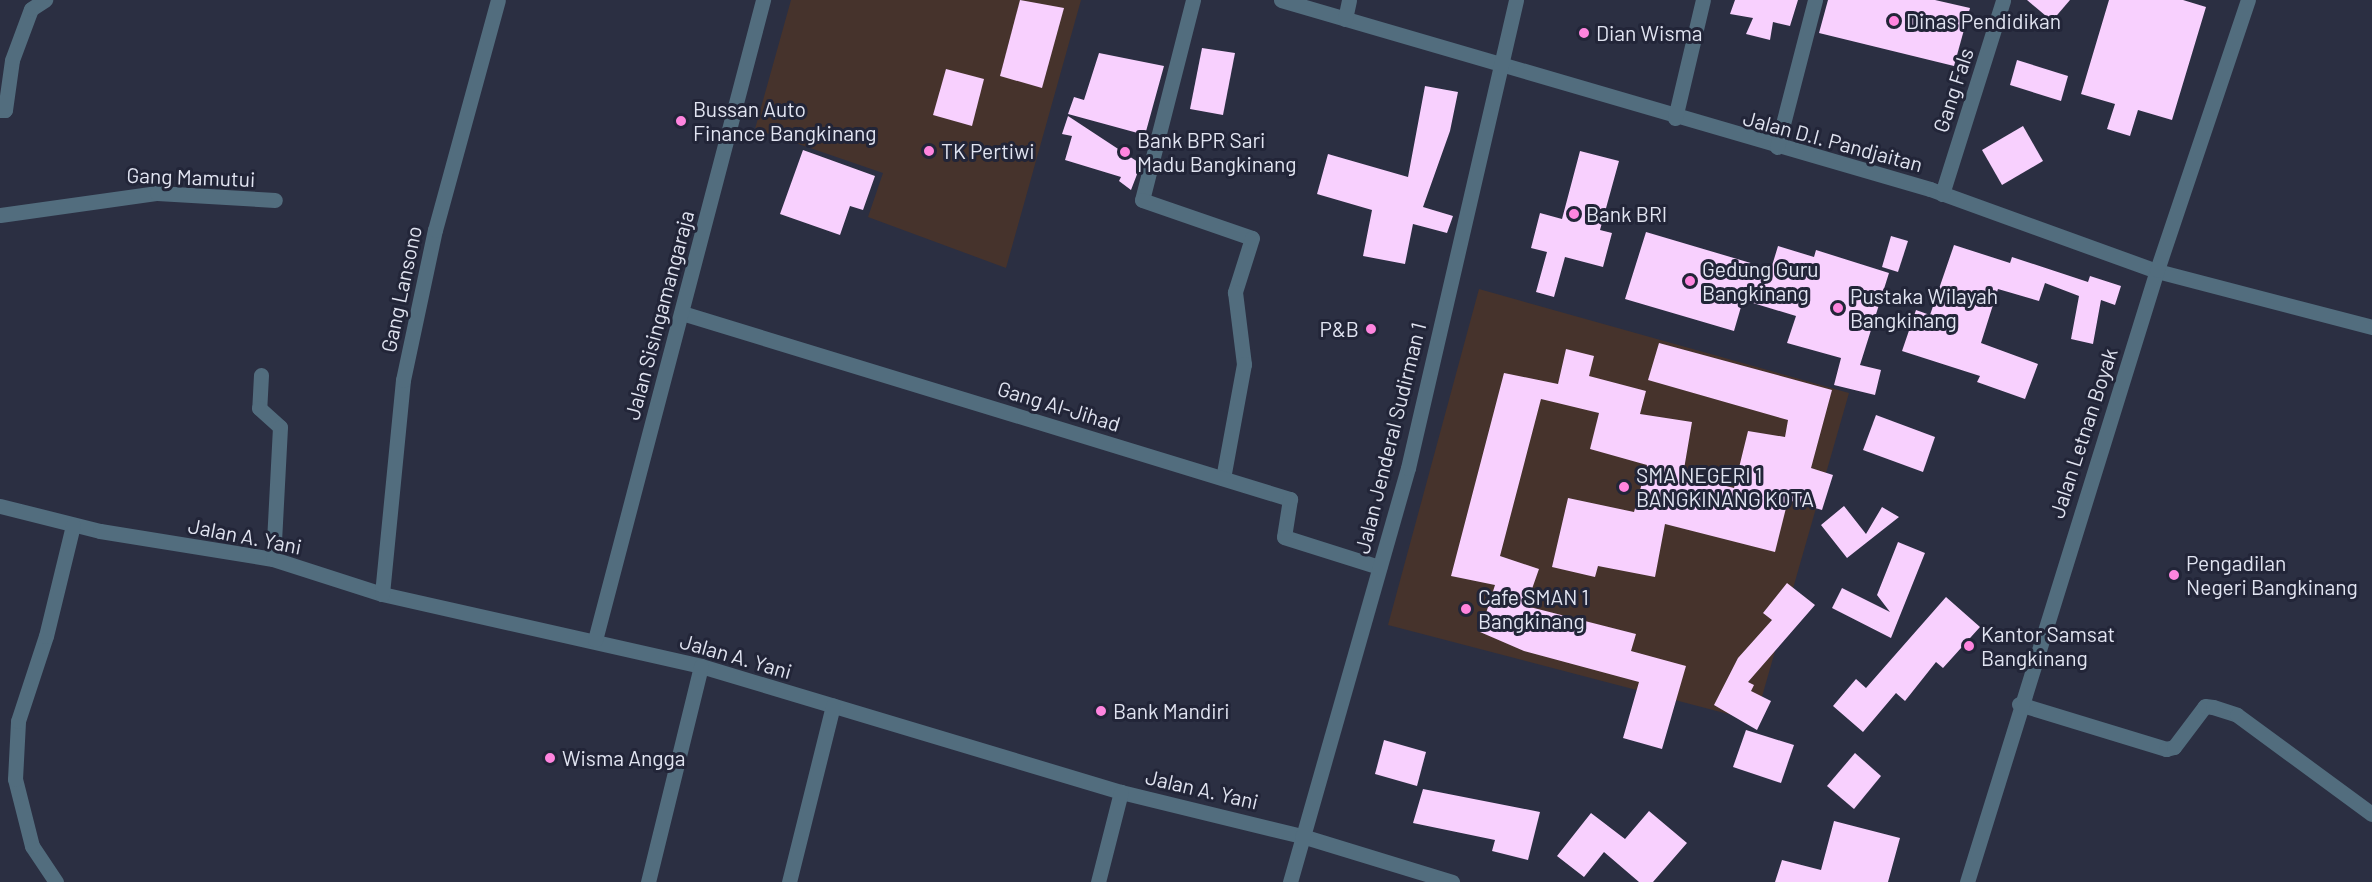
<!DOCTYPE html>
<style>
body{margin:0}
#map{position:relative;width:2372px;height:882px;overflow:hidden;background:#2b2f42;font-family:Barlow,sans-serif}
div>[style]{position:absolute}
.education>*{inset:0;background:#46332c}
.building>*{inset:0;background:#f8d0fe}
.minor>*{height:15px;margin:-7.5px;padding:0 7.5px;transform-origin:7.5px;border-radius:7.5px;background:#526d7e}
.dots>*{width:16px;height:16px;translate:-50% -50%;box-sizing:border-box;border:3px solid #222538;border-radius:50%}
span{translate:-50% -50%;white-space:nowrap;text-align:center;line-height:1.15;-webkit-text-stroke:6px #222538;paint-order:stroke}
.poi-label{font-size:21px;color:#e1e4f1}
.left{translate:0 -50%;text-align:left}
.right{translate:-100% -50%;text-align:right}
.street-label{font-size:21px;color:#e1e4f1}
</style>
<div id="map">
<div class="education">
<i style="clip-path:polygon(791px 0,1081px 0,1006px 268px,868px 217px,883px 173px,755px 129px)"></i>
<i style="clip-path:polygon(1479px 289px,1849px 393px,1755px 721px,1388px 625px)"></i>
</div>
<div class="building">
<i style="clip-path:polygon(1020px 0,1064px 8px,1042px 88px,1000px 76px)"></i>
<i style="clip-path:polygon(1735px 0,1798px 0,1790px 26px,1773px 22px,1770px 40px,1746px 34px,1753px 18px,1730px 14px)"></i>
<i style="clip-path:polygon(1828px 0,1935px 0,1970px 8px,1954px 66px,1819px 33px)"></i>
<i style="clip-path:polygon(2027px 0,2070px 0,2052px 21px)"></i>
<i style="clip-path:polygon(2109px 0,2183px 0,2206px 7px,2172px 120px,2138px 110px,2130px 136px,2107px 129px,2115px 104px,2081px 94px)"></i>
<i style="clip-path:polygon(1202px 48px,1235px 53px,1223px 115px,1190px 109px)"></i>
<i style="clip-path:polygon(1099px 53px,1164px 66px,1145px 135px,1068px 114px,1074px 97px,1084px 100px)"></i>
<i style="clip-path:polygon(2017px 60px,2068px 76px,2061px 101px,2010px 85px)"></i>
<i style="clip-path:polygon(946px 69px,984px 79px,972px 126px,933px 115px)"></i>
<i style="clip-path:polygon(1425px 86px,1458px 92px,1450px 131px,1423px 207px,1453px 216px,1447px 233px,1413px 224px,1405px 264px,1363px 256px,1372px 210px,1317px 194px,1328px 154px,1408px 177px)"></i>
<i style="clip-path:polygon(1068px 116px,1141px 164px,1131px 190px,1119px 181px,1121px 177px,1065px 160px,1072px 136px,1062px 134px)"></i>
<i style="clip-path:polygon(2023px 126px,2043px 161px,2002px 185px,1982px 150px)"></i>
<i style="clip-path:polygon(803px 150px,875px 176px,863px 210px,850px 206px,840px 235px,780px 214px)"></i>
<i style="clip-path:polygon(1580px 151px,1619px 161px,1600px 230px,1612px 233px,1603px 267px,1565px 257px,1554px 297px,1536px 292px,1547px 252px,1531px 248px,1540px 213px,1562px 219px)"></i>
<i style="clip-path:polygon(1646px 232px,1771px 269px,1778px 246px,1814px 257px,1816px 250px,1889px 273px,1860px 365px,1881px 370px,1875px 395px,1834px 385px,1841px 358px,1787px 343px,1796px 316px,1743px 300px,1734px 331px,1625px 299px)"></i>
<i style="clip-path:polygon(1891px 236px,1908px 241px,1898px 272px,1882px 267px)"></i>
<i style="clip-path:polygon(1954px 245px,2010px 263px,2012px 257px,2088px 282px,2090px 276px,2121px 286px,2115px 305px,2101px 300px,2093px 344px,2071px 339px,2079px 296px,2045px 283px,2039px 301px,1998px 289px,1981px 343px,2038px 364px,2025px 399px,1977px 382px,1980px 376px,1902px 351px,1916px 310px,1930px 315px)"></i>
<i style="clip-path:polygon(1659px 343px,1832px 390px,1811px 468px,1833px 475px,1822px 510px,1788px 500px,1775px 552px,1665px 524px,1655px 577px,1598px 566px,1595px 577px,1552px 567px,1568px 498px,1634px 512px,1647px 465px,1590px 449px,1599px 413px,1541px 399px,1500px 556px,1539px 569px,1526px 606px,1636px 634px,1631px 651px,1686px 666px,1662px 749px,1623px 738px,1639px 682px,1524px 651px,1480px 632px,1495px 585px,1451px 576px,1504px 373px,1558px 384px,1566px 349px,1594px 356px,1589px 376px,1646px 391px,1640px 414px,1692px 422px,1683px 475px,1734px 488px,1748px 431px,1785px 437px,1788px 420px,1648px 380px)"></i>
<i style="clip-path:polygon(1876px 415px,1935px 437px,1923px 472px,1863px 450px)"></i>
<i style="clip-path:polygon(1844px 506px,1866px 534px,1882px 507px,1899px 517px,1847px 558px,1821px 525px)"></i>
<i style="clip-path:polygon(1898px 542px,1925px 553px,1891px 638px,1832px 608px,1842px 588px,1890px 612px,1877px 595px)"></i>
<i style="clip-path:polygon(1787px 583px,1815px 605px,1748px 682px,1754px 685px,1751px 691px,1771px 701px,1757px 730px,1714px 705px,1738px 658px,1772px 620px,1763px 613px)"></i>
<i style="clip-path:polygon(1946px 597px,1980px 627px,1943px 668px,1936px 662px,1905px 701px,1896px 693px,1863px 732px,1833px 706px,1856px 679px,1866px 688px)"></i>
<i style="clip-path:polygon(1746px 730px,1794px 745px,1781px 783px,1733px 767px)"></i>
<i style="clip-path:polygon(1384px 740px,1426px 752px,1417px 786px,1375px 774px)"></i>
<i style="clip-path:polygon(1855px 753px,1881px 776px,1854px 809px,1827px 786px)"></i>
<i style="clip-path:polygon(1423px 789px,1540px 812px,1528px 860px,1492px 851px,1495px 840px,1413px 823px)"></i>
<i style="clip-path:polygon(1649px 811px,1687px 843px,1653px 882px,1639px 882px,1604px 852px,1584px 877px,1557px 856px,1591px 813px,1625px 839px)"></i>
<i style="clip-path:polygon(1834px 821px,1900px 838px,1888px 882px,1775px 882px,1782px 860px,1821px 870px)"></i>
</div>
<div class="minor">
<i style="left:1193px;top:0;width:206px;rotate:104.3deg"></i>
<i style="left:1142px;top:200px;width:116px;rotate:19.1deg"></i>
<i style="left:1252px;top:238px;width:57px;rotate:107.5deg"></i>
<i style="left:1235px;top:292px;width:73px;rotate:82.9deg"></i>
<i style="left:1244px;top:364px;width:116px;rotate:100.4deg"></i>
<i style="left:1281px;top:0;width:676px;rotate:16.24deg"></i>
<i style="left:1930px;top:189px;width:241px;rotate:19.9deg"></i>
<i style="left:2157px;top:271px;width:222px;rotate:14.6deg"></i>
<i style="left:1345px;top:19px;width:19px;rotate:-78deg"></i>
<i style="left:0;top:110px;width:5px"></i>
<i style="left:5px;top:110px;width:50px;rotate:-82deg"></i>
<i style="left:12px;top:60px;width:54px;rotate:-69.6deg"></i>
<i style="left:31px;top:9px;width:17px;rotate:-33deg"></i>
<i style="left:1675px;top:118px;width:121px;rotate:-76.7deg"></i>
<i style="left:1777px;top:147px;width:152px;rotate:-75.5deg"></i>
<i style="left:1942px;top:194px;width:203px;rotate:-72.5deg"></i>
<i style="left:0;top:215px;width:159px;rotate:-8deg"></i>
<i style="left:157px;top:193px;width:118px;rotate:3.4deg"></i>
<i style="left:682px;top:313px;width:636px;rotate:17.01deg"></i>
<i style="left:1290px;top:499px;width:38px;rotate:99deg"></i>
<i style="left:1284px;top:537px;width:100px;rotate:17.5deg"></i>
<i style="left:261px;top:375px;width:33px;rotate:93deg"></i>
<i style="left:259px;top:408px;width:28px;rotate:42deg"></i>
<i style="left:280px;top:427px;width:132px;rotate:93deg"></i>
<i style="left:0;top:506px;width:103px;rotate:14deg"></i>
<i style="left:100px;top:531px;width:175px;rotate:9.2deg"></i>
<i style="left:273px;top:559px;width:114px;rotate:17.8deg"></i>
<i style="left:382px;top:594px;width:327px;rotate:12.7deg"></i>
<i style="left:701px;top:666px;width:438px;rotate:16.7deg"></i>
<i style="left:1121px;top:792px;width:186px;rotate:13.7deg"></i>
<i style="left:1302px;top:836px;width:157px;rotate:17deg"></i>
<i style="left:382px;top:594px;width:215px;rotate:-84.4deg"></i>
<i style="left:403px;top:380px;width:153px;rotate:-78deg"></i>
<i style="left:435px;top:230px;width:238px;rotate:-74.7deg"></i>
<i style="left:595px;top:640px;width:662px;rotate:-75.29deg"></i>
<i style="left:2019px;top:704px;width:154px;rotate:17deg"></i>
<i style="left:2166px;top:749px;width:8px;rotate:-14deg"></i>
<i style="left:2174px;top:747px;width:51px;rotate:-52.9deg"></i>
<i style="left:2205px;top:706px;width:8px;rotate:7deg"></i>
<i style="left:2213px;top:707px;width:25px;rotate:18deg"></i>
<i style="left:2237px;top:715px;width:167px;rotate:36.3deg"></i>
<i style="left:56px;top:882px;width:43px;rotate:-123.7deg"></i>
<i style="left:32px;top:846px;width:69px;rotate:-104.2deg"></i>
<i style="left:15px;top:779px;width:58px;rotate:-87deg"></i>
<i style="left:18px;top:721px;width:89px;rotate:-71.8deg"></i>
<i style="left:46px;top:636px;width:114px;rotate:-76.3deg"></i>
<i style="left:648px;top:882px;width:222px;rotate:-76.2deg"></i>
<i style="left:789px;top:882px;width:182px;rotate:-76deg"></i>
<i style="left:1098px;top:882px;width:93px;rotate:-75.7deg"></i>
<i style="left:1290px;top:882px;width:430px;rotate:-74.1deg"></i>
<i style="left:1408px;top:468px;width:480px;rotate:-77deg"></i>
<i style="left:1967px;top:882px;width:641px;rotate:-72.75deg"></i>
<i style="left:2157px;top:270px;width:285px;rotate:-71.4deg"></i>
</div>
<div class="dots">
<i style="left:1894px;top:21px;background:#ff85df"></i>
<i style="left:1584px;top:33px;background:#ff85df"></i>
<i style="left:681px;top:121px;background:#ff85df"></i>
<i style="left:929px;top:151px;background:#ff85df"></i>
<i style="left:1125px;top:152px;background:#ff85df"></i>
<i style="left:1574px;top:214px;background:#ff85df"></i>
<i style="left:1690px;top:281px;background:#ff85df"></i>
<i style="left:1838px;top:308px;background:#ff85df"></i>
<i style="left:1371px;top:329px;background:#ff85df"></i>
<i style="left:1624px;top:487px;background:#ff85df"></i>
<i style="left:2174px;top:575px;background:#ff85df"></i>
<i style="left:1466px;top:609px;background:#ff85df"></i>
<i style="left:1969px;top:646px;background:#ff85df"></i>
<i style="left:1101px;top:711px;background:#ff85df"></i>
<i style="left:550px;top:758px;background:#ff85df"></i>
</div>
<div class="poi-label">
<span class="left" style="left:1906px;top:21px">Dinas Pendidikan</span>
<span class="left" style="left:1596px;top:33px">Dian Wisma</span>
<span class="left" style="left:693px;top:121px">Bussan Auto<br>Finance Bangkinang</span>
<span class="left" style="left:1137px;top:152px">Bank BPR Sari<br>Madu Bangkinang</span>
<span class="left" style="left:941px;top:151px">TK Pertiwi</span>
<span class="left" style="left:1586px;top:214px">Bank BRI</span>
<span class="left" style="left:1702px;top:281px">Gedung Guru<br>Bangkinang</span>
<span class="left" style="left:1850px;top:308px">Pustaka Wilayah<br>Bangkinang</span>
<span class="right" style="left:1359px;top:329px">P&amp;B</span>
<span class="left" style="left:1636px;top:487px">SMA NEGERI 1<br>BANGKINANG KOTA</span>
<span class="left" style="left:2186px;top:575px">Pengadilan<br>Negeri Bangkinang</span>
<span class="left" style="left:1478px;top:609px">Cafe SMAN 1<br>Bangkinang</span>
<span class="left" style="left:1981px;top:646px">Kantor Samsat<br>Bangkinang</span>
<span class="left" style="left:1113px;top:711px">Bank Mandiri</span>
<span class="left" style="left:562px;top:758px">Wisma Angga</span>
</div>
<div class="street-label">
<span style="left:1953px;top:90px;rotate:-72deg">Gang Fals</span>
<span style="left:1833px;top:141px;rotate:15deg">Jalan D.I. Pandjaitan</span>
<span style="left:191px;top:177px;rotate:2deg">Gang Mamutui</span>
<span style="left:401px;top:289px;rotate:-78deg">Gang Lansono</span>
<span style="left:659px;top:315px;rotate:-75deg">Jalan Sisingamangaraja</span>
<span style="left:1059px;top:406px;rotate:17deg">Gang Al-Jihad</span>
<span style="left:2083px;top:433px;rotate:-72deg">Jalan Letnan Boyak</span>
<span style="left:1390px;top:438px;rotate:-76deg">Jalan Jenderal Sudirman 1</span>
<span style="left:245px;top:536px;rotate:11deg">Jalan A. Yani</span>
<span style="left:736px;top:656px;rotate:16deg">Jalan A. Yani</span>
<span style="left:1202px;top:789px;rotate:13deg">Jalan A. Yani</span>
</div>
</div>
